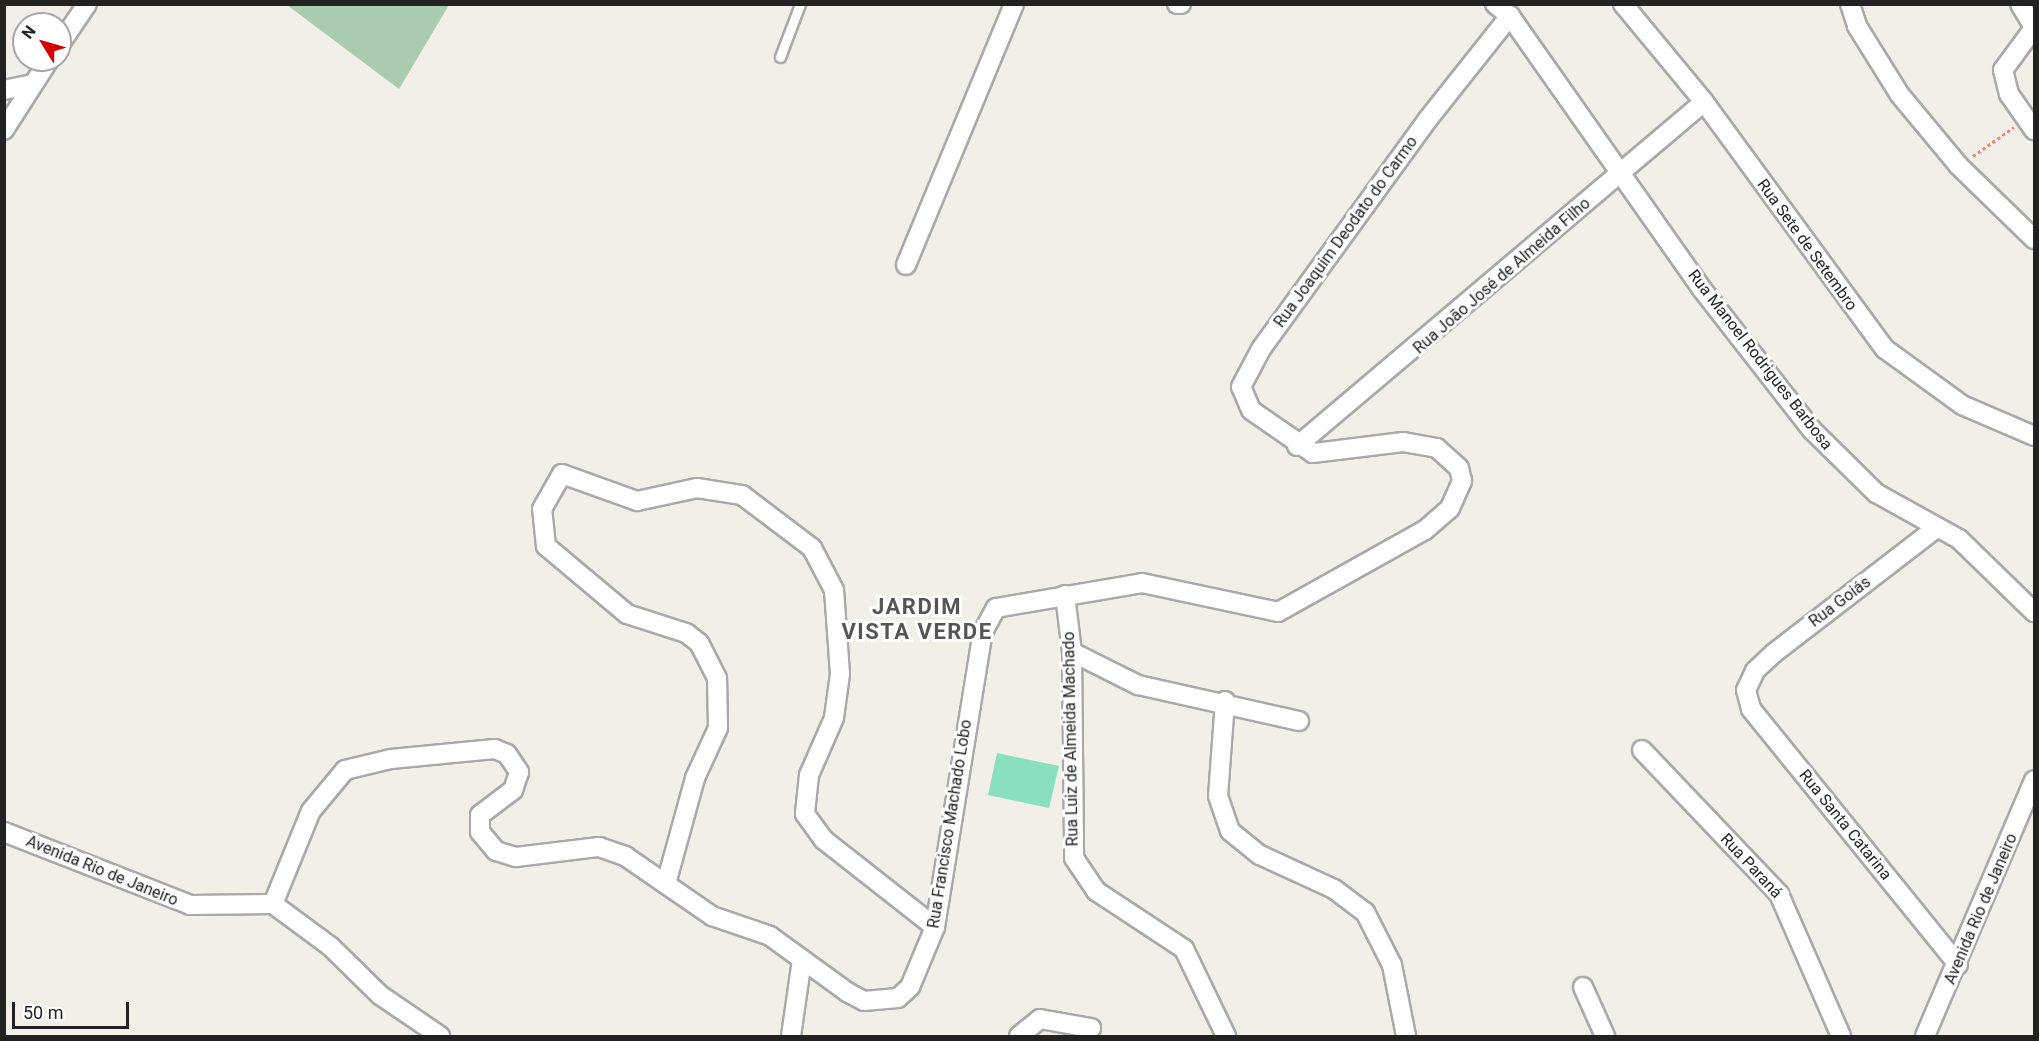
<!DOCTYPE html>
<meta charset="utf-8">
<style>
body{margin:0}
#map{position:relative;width:2039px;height:1041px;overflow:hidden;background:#f2efe9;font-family:Roboto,sans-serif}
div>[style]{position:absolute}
.cemetery>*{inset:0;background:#aacbaf}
.pitch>*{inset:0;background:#88e0be}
.path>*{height:3px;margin-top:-1.5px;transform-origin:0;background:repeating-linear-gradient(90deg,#fa8072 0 3px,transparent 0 6px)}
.roads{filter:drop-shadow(2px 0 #a9a9a9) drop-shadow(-2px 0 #a9a9a9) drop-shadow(0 2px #a9a9a9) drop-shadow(0 -2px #a9a9a9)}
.lane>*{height:9px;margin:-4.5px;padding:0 4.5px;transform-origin:4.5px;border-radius:4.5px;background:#fff}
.street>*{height:18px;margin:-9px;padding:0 9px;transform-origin:9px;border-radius:9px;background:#fff}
span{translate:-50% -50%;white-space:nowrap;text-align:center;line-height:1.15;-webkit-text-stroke:6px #fff;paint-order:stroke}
.street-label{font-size:16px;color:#222}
.district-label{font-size:22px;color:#555;font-weight:700;letter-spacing:1.5px}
.frame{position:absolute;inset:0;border:6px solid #222;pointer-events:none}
.north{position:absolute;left:12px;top:12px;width:60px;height:60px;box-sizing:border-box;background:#fff;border:2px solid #a7a7a7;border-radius:50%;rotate:307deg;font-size:16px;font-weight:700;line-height:24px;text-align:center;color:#222}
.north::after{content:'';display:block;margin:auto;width:21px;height:27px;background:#d40000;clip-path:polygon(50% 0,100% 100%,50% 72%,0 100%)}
.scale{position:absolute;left:12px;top:1002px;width:117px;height:27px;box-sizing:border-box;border:3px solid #222;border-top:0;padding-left:8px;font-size:18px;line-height:21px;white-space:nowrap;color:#222;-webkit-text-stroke:4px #fff;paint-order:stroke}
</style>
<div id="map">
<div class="cemetery">
<i style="clip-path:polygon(287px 5px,449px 5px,399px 89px)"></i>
</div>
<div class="pitch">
<i style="clip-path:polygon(997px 753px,1059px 766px,1049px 808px,988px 795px)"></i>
</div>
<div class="path">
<i style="left:1973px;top:156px;width:50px;rotate:-35.3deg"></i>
</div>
<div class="roads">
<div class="lane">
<i style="left:780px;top:57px;width:57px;rotate:-69.3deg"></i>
</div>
<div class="street">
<i style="left:1177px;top:4px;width:4px"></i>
<i style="left:1495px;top:4px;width:19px;rotate:39deg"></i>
<i style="left:1510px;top:16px;width:332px;rotate:54.9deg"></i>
<i style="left:1701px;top:288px;width:180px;rotate:52deg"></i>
<i style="left:1812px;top:430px;width:90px;rotate:44.5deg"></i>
<i style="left:1876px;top:493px;width:95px;rotate:29deg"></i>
<i style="left:1959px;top:539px;width:105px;rotate:44.2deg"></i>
<i style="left:1623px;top:4px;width:127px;rotate:50.4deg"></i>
<i style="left:1704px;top:102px;width:306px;rotate:53.8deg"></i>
<i style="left:1885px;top:349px;width:95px;rotate:36deg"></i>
<i style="left:1962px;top:405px;width:78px;rotate:23.3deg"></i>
<i style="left:1850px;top:4px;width:23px;rotate:72deg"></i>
<i style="left:1857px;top:26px;width:81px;rotate:58.1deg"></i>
<i style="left:1900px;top:95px;width:92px;rotate:50.3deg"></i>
<i style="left:1959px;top:166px;width:105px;rotate:44.2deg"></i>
<i style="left:2020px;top:4px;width:27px;rotate:59deg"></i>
<i style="left:2034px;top:28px;width:52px;rotate:126.4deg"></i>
<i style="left:2003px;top:70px;width:25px;rotate:76deg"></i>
<i style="left:2009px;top:94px;width:44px;rotate:55.2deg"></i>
<i style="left:60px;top:44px;width:48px;rotate:-56deg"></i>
<i style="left:4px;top:90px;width:30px;rotate:-12deg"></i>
<i style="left:4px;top:130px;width:83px;rotate:-57.3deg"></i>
<i style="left:906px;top:265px;width:282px;rotate:-67.5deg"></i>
<i style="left:1297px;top:446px;width:533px;rotate:-40.2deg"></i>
<i style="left:1935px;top:529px;width:203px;rotate:142.4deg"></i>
<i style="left:1774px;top:653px;width:26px;rotate:137deg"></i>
<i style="left:1755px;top:671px;width:21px;rotate:115deg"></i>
<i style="left:1746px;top:690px;width:20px;rotate:75deg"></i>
<i style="left:1751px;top:709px;width:329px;rotate:51deg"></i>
<i style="left:1065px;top:595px;width:57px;rotate:83deg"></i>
<i style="left:1072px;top:652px;width:206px;rotate:89.4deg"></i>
<i style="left:1074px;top:858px;width:40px;rotate:56deg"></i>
<i style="left:1096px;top:891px;width:105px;rotate:33.4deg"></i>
<i style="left:1184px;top:949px;width:97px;rotate:64.2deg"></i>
<i style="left:1072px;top:652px;width:74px;rotate:26.6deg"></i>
<i style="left:1138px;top:685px;width:165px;rotate:12.6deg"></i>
<i style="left:1225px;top:701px;width:95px;rotate:94.2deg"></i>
<i style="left:1218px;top:796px;width:37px;rotate:71deg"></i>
<i style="left:1230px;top:831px;width:38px;rotate:39deg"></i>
<i style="left:1260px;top:855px;width:81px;rotate:24.7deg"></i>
<i style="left:1334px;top:889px;width:39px;rotate:37deg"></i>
<i style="left:1365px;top:912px;width:59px;rotate:63deg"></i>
<i style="left:1392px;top:965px;width:72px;rotate:78.8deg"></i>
<i style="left:1642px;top:750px;width:199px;rotate:46.4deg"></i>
<i style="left:1779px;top:894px;width:155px;rotate:66.4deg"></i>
<i style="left:4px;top:832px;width:200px;rotate:21.4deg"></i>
<i style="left:190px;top:905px;width:83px;rotate:-0.7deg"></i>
<i style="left:273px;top:904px;width:71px;rotate:36.4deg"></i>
<i style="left:330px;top:946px;width:70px;rotate:44.4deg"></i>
<i style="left:380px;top:995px;width:73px;rotate:34.3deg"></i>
<i style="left:667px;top:880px;width:106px;rotate:-74.6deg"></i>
<i style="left:695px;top:778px;width:55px;rotate:-65.3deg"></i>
<i style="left:718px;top:728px;width:50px;rotate:-91.1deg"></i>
<i style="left:717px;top:678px;width:39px;rotate:-117deg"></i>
<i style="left:699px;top:643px;width:16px;rotate:-142deg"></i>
<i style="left:686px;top:633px;width:62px;rotate:-162.1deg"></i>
<i style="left:627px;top:614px;width:106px;rotate:-140deg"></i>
<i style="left:546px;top:546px;width:37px;rotate:-96deg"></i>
<i style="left:542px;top:509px;width:40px;rotate:-60.3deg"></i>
<i style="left:562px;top:474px;width:80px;rotate:19.8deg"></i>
<i style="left:637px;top:501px;width:61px;rotate:-12.2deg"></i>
<i style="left:697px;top:488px;width:46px;rotate:8.8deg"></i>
<i style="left:742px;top:495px;width:88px;rotate:37.1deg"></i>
<i style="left:812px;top:548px;width:47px;rotate:62.4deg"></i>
<i style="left:834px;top:590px;width:84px;rotate:85.9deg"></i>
<i style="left:840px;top:674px;width:44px;rotate:97.8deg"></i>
<i style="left:834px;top:718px;width:62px;rotate:113.7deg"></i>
<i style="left:809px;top:775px;width:39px;rotate:96deg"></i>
<i style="left:805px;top:814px;width:32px;rotate:54deg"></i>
<i style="left:824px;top:840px;width:141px;rotate:38.1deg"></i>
<i style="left:273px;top:904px;width:100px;rotate:-67.8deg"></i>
<i style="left:311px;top:811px;width:53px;rotate:-50.3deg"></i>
<i style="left:345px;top:770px;width:47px;rotate:-13.4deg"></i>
<i style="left:391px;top:759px;width:104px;rotate:-5.5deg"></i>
<i style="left:495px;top:749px;width:13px;rotate:23deg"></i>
<i style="left:507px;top:754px;width:22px;rotate:56deg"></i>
<i style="left:519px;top:772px;width:19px;rotate:108deg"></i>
<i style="left:513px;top:790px;width:41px;rotate:142.9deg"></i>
<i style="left:480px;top:815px;width:17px;rotate:90deg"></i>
<i style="left:480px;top:832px;width:25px;rotate:50deg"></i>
<i style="left:496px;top:851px;width:21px;rotate:17deg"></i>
<i style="left:516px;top:857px;width:84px;rotate:-6.9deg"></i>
<i style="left:599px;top:847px;width:28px;rotate:19deg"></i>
<i style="left:625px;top:856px;width:106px;rotate:34.6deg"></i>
<i style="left:712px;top:916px;width:61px;rotate:19deg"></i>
<i style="left:770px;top:936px;width:95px;rotate:36deg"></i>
<i style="left:847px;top:992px;width:19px;rotate:28deg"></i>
<i style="left:864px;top:1001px;width:34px;rotate:-5deg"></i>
<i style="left:898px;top:998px;width:16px;rotate:-43deg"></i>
<i style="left:910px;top:987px;width:65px;rotate:-67.4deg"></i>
<i style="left:935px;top:927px;width:299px;rotate:-80.8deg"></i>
<i style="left:983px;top:632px;width:27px;rotate:-62deg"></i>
<i style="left:996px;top:608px;width:148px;rotate:-9.7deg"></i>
<i style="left:1142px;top:583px;width:139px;rotate:12deg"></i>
<i style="left:1278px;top:612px;width:168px;rotate:-29.2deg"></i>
<i style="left:1425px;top:530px;width:33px;rotate:-41deg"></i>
<i style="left:1450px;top:508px;width:30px;rotate:-66deg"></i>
<i style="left:1462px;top:481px;width:13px;rotate:-103deg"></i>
<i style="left:1459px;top:468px;width:30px;rotate:-138deg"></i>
<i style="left:1437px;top:448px;width:35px;rotate:-170deg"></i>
<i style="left:1403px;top:442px;width:91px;rotate:173deg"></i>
<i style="left:1313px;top:453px;width:75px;rotate:-145.3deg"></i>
<i style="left:1251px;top:410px;width:25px;rotate:-113deg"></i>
<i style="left:1241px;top:387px;width:43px;rotate:-62.2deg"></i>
<i style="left:1261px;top:349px;width:284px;rotate:-54deg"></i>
<i style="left:1428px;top:119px;width:132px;rotate:-51.5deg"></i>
<i style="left:1583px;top:987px;width:54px;rotate:65.8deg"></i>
<i style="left:791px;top:1036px;width:77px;rotate:-81.8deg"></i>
<i style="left:1019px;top:1036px;width:27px;rotate:-39deg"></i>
<i style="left:1040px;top:1019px;width:52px;rotate:10deg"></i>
<i style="left:1925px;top:1036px;width:278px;rotate:-66.9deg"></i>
</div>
</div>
<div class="street-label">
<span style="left:1346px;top:232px;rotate:-54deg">Rua Joaquim Deodato do Carmo</span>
<span style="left:1807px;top:245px;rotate:54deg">Rua Sete de Setembro</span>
<span style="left:1502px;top:276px;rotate:-41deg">Rua João José de Almeida Filho</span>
<span style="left:1760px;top:360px;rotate:52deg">Rua Manoel Rodrigues Barbosa</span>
<span style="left:1840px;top:602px;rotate:-37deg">Rua Goiás</span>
<span style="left:1071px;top:739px;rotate:-91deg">Rua Luiz de Almeida Machado</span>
<span style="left:950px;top:824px;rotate:-81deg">Rua Francisco Machado Lobo</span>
<span style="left:1845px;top:825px;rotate:51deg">Rua Santa Catarina</span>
<span style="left:1751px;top:866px;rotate:47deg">Rua Paraná</span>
<span style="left:102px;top:871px;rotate:22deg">Avenida Rio de Janeiro</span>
<span style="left:1981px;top:909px;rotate:-67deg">Avenida Rio de Janeiro</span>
</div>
<div class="district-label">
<span style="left:917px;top:619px">JARDIM<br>VISTA VERDE</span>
</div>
<div class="frame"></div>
<div class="north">N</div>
<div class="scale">50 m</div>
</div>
